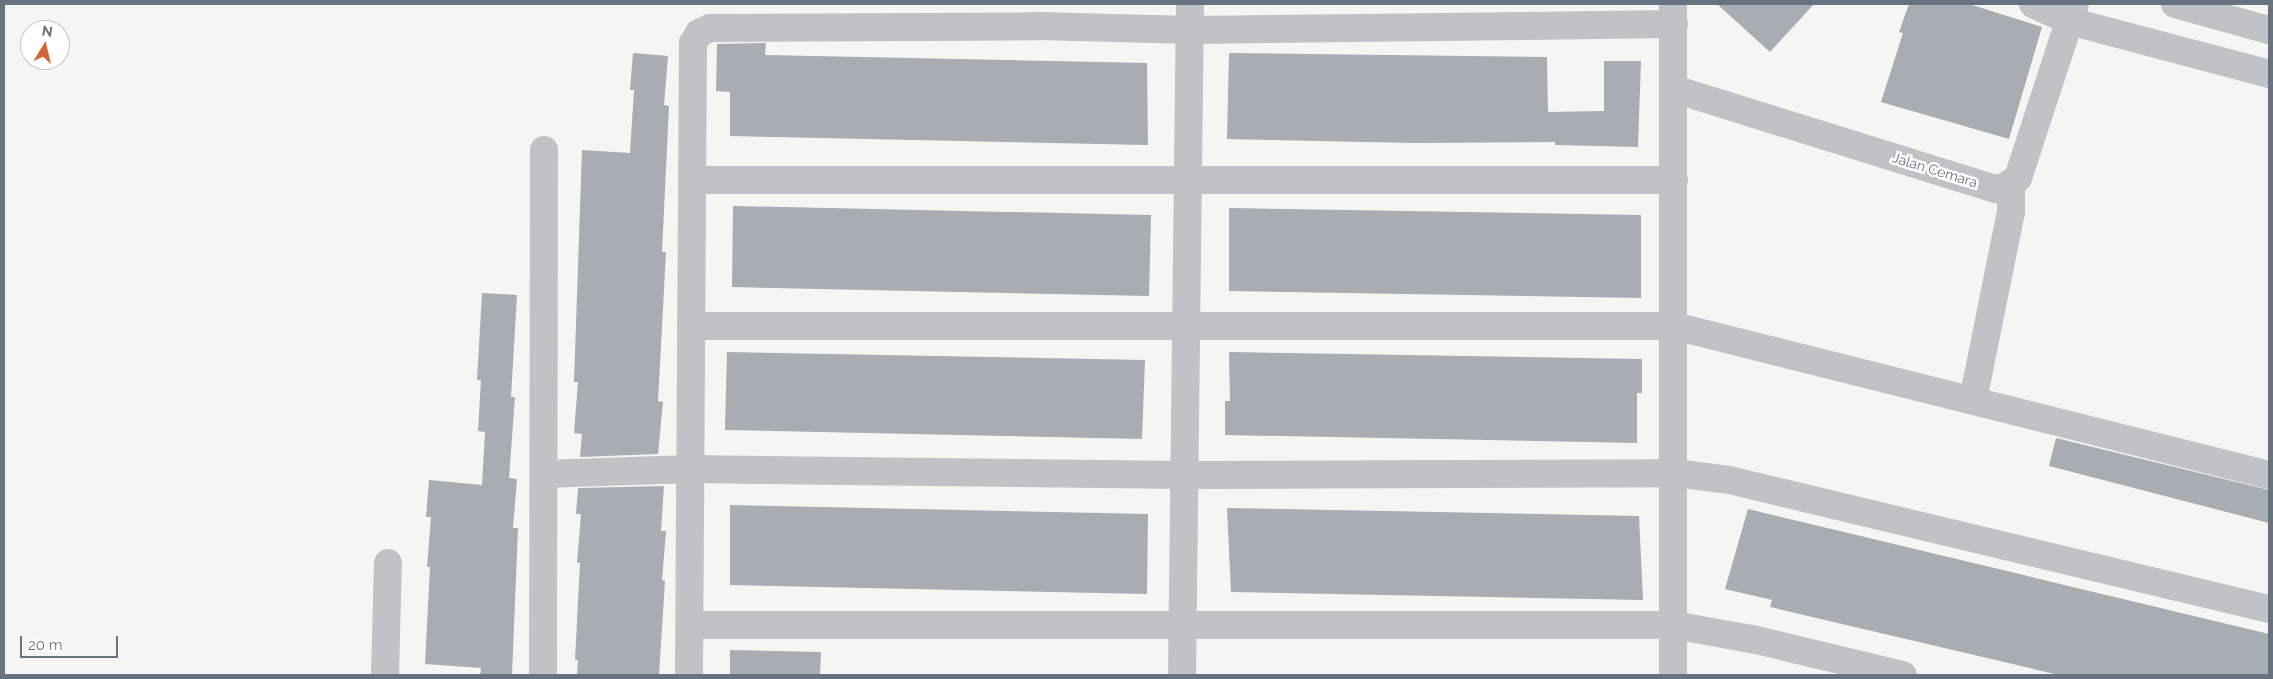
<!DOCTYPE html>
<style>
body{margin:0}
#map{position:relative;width:2273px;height:679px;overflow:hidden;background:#f5f5f2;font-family:Raleway,sans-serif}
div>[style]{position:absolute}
.building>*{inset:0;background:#a7adb2}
.minor>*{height:28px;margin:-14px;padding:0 14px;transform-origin:14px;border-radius:14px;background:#bfc2c6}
span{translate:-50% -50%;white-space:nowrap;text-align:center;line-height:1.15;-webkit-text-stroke:5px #fff;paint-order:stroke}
.street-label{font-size:14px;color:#677380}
.frame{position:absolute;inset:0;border:5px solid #677380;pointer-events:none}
.north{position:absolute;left:20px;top:20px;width:50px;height:50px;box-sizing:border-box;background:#fff;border:1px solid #c2c7cc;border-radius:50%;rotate:9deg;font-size:14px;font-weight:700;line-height:20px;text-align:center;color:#677380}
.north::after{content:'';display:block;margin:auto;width:18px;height:22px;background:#d06738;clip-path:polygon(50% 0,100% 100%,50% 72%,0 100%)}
.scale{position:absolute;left:20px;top:636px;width:98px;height:22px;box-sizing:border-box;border:2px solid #677380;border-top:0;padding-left:6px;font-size:15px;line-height:18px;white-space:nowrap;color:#677380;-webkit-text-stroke:4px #fff;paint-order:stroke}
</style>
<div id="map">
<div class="building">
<i style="clip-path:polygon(1717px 4px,1814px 4px,1770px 52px)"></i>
<i style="clip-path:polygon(1909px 4px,1969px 4px,2042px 27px,2009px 139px,1881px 102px,1903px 33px,1899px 32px)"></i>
<i style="clip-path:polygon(766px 43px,765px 55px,1147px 63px,1148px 145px,730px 136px,730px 92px,716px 91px,717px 44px)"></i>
<i style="clip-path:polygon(633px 53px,668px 56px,664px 105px,669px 106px,662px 252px,666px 252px,658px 401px,663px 402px,658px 454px,580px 457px,582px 434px,574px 433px,578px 382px,574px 382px,582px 150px,630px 153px,634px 90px,630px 90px)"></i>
<i style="clip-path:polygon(1229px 53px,1547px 57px,1548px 112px,1604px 111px,1604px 61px,1641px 61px,1638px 147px,1555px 145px,1555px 142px,1414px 143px,1227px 139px)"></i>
<i style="clip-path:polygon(733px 206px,1151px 215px,1149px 296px,732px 287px)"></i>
<i style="clip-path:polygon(1229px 208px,1641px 215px,1641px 298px,1229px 291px)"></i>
<i style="clip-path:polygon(482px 293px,517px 295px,511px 397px,515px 397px,509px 478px,517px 479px,513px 528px,518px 528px,512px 675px,480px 675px,481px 668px,425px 664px,430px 567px,427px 567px,431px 517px,426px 517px,429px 480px,482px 485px,485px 432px,478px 431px,481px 380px,477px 380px)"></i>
<i style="clip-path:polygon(727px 352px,1145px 360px,1142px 439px,725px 430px)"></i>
<i style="clip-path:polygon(1229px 352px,1642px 359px,1642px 393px,1637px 393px,1637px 443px,1225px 435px,1225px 401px,1230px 401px)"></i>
<i style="clip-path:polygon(2056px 438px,2269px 490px,2269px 523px,2049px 466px)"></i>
<i style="clip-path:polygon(664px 486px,661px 531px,666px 531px,662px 580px,665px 581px,659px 675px,577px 675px,578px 660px,575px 660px,580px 563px,577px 563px,581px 514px,576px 514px,578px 488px)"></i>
<i style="clip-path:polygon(730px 505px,1148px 514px,1147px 594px,730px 585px)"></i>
<i style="clip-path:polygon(1227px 508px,1639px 516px,1643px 600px,1231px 592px)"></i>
<i style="clip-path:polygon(1748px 509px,2269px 634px,2269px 675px,2059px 675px,1770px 607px,1772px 600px,1725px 589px)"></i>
<i style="clip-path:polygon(730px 650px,821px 652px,820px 675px,730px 675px)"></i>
</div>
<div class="minor">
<i style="left:1673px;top:4px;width:671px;rotate:90deg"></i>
<i style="left:2033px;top:4px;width:40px;rotate:25deg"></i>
<i style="left:2069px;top:21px;width:207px;rotate:14.8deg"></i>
<i style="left:2175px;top:4px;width:98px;rotate:15.5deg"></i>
<i style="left:1674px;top:89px;width:337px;rotate:17.3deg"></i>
<i style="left:1996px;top:189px;width:9px;rotate:-13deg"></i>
<i style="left:2005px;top:187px;width:16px;rotate:-35deg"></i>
<i style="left:2018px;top:178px;width:183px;rotate:-71.9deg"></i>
<i style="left:692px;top:180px;width:982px"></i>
<i style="left:691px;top:326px;width:983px"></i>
<i style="left:1674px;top:326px;width:613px;rotate:14.06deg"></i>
<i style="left:1973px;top:400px;width:192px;rotate:-78.6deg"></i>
<i style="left:2011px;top:212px;width:27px;rotate:-90deg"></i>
<i style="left:544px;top:474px;width:146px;rotate:-2deg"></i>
<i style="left:690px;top:469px;width:494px;rotate:0.7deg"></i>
<i style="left:1184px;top:475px;width:491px;rotate:-0.2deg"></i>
<i style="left:1675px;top:473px;width:54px;rotate:7.4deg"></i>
<i style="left:1729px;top:480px;width:555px;rotate:13.44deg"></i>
<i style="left:690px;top:625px;width:983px"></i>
<i style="left:1673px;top:625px;width:84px;rotate:10.2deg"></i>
<i style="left:1756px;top:640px;width:151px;rotate:13.4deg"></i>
<i style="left:385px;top:675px;width:112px;rotate:-88.5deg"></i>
<i style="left:543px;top:675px;width:525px;rotate:-89.89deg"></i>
<i style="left:689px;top:675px;width:632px;rotate:-89.64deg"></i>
<i style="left:693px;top:43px;width:12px;rotate:-59deg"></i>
<i style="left:699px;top:33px;width:12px;rotate:-24deg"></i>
<i style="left:710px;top:28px;width:328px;rotate:-0.3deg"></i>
<i style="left:1038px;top:26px;width:152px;rotate:1.5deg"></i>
<i style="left:1190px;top:30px;width:484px;rotate:-0.7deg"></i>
<i style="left:1182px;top:675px;width:671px;rotate:-89.32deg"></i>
</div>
<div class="street-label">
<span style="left:1935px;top:170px;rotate:17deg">Jalan Cemara</span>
</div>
<div class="frame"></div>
<div class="north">N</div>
<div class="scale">20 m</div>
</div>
